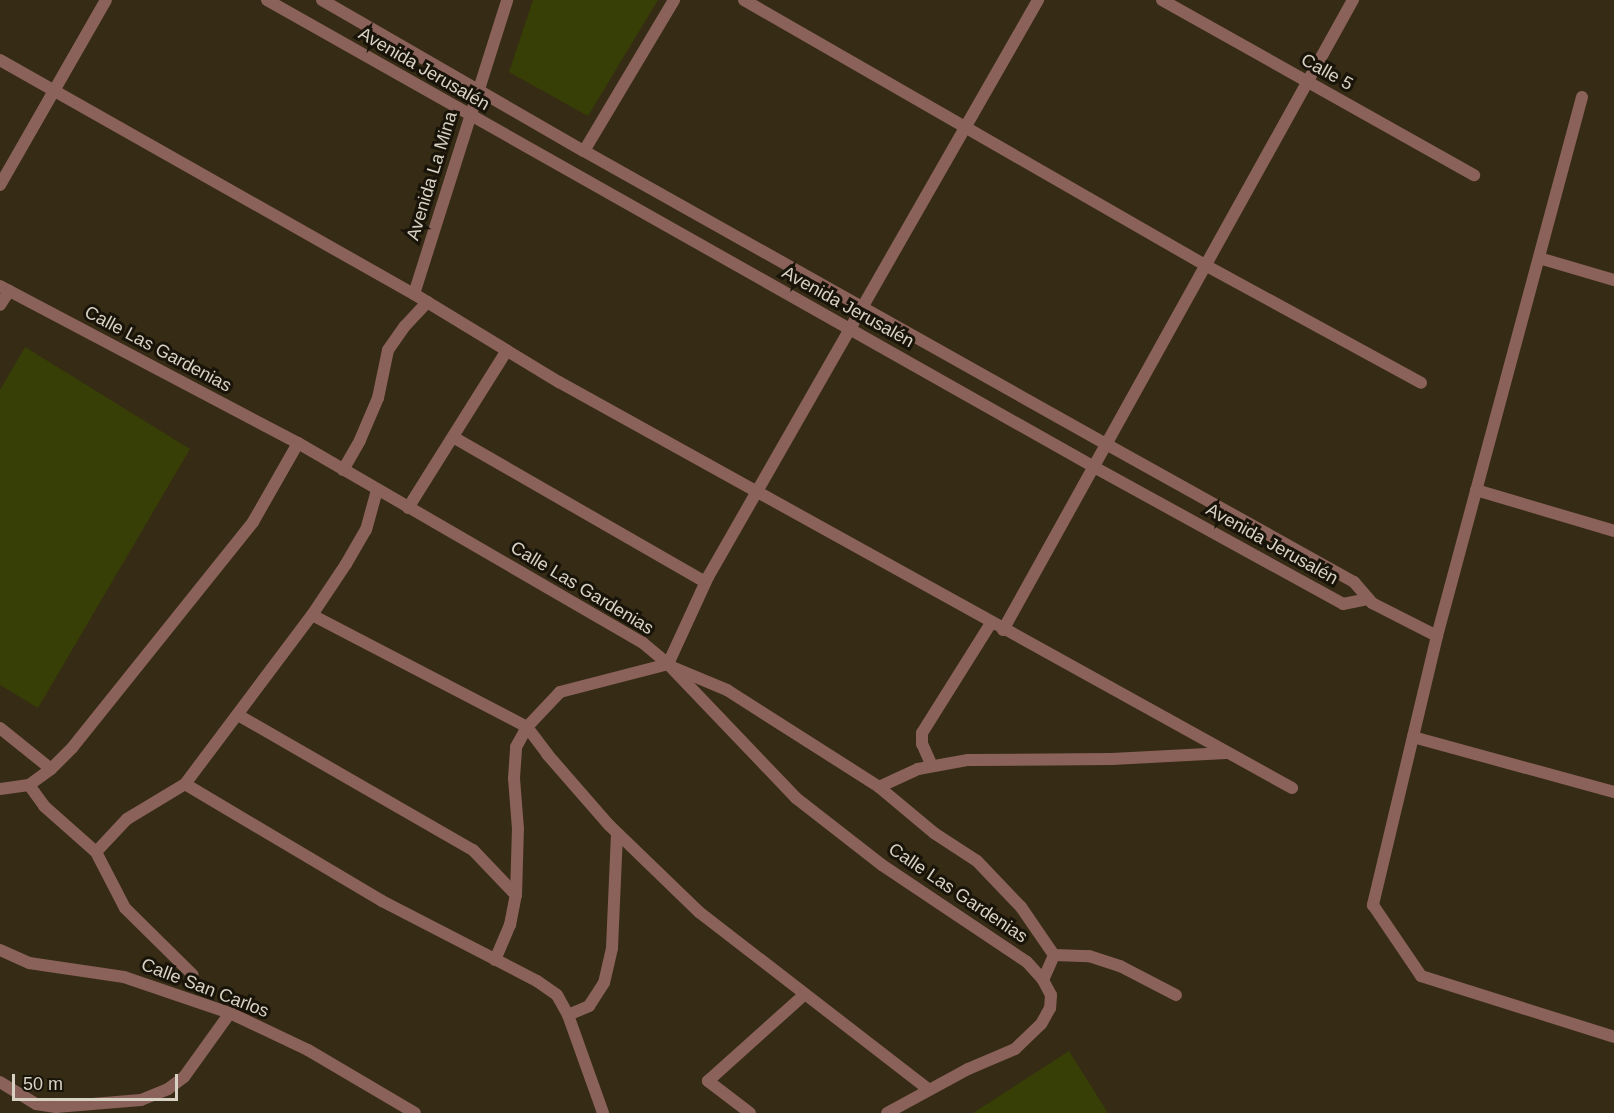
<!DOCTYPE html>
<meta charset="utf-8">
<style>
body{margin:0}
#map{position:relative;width:1614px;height:1113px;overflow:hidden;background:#362b14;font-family:Helvetica,sans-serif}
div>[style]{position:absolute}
.green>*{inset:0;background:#373e06}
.minor>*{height:12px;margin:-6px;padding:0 6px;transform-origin:6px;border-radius:6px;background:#8a625a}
.tertiary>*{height:12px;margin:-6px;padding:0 6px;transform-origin:6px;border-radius:6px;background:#8a625a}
span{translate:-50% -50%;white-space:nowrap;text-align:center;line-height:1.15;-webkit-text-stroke:6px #19140a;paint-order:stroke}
.street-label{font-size:18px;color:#d8d2c4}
.scale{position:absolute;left:12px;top:1074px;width:166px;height:27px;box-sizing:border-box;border:3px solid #d8d2c4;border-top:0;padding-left:8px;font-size:18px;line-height:21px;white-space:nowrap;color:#d8d2c4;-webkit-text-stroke:4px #19140a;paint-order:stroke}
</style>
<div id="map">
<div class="green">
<i style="clip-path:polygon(533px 0,658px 0,588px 116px,509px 72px)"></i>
<i style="clip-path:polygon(25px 347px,190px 449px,38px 708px,0 685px,0 390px)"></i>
<i style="clip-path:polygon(1069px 1051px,1108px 1113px,973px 1113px)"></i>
</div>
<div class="minor">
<i style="left:744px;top:0;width:532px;rotate:29.89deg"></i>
<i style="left:1205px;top:265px;width:246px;rotate:28.6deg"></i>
<i style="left:1162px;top:0;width:358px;rotate:29.3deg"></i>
<i style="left:0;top:60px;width:476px;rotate:29.5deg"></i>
<i style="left:414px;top:294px;width:170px;rotate:31.3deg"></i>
<i style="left:559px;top:382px;width:838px;rotate:28.98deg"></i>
<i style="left:1582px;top:97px;width:558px;rotate:105.06deg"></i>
<i style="left:1437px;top:636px;width:277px;rotate:103.4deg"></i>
<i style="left:1373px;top:905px;width:86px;rotate:55.9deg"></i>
<i style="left:1421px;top:976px;width:202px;rotate:17.5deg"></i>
<i style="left:584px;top:151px;width:176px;rotate:-59.2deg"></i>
<i style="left:0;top:185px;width:213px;rotate:-60.2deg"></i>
<i style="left:1539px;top:258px;width:78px;rotate:16.3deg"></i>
<i style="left:0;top:286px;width:337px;rotate:27.8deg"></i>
<i style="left:298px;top:443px;width:399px;rotate:30.1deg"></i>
<i style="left:643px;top:643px;width:33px;rotate:40deg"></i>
<i style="left:668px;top:664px;width:185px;rotate:46.3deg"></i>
<i style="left:796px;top:798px;width:109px;rotate:37.9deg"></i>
<i style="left:882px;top:865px;width:174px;rotate:33.8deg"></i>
<i style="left:1027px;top:962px;width:24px;rotate:48deg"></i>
<i style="left:1043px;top:980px;width:17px;rotate:62deg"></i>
<i style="left:1051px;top:995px;width:13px;rotate:94deg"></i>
<i style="left:1050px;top:1008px;width:18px;rotate:119deg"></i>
<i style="left:1041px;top:1024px;width:36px;rotate:136deg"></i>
<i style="left:1015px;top:1049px;width:51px;rotate:156.9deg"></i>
<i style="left:968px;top:1069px;width:92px;rotate:151.5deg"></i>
<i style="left:414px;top:294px;width:308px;rotate:-72.4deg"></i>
<i style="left:0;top:305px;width:17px;rotate:-57deg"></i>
<i style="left:453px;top:437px;width:291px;rotate:29.9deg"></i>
<i style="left:1106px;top:444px;width:284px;rotate:29.1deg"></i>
<i style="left:1354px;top:582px;width:28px;rotate:49deg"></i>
<i style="left:1372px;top:603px;width:73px;rotate:26.9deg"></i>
<i style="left:1094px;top:467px;width:284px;rotate:28.8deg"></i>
<i style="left:1343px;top:604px;width:25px;rotate:-11deg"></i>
<i style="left:343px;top:470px;width:34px;rotate:-60deg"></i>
<i style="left:360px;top:440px;width:46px;rotate:-66.8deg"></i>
<i style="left:378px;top:398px;width:49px;rotate:-78.2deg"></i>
<i style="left:388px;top:350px;width:29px;rotate:-55deg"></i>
<i style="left:405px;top:326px;width:33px;rotate:-47deg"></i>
<i style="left:1476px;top:490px;width:144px;rotate:16.5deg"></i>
<i style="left:408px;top:508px;width:186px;rotate:-57.9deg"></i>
<i style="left:312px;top:615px;width:242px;rotate:27.5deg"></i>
<i style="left:527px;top:727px;width:34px;rotate:53deg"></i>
<i style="left:547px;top:754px;width:94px;rotate:48.9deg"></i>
<i style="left:609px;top:825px;width:125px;rotate:44deg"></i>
<i style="left:699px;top:912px;width:289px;rotate:37.7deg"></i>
<i style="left:1003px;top:630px;width:721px;rotate:-60.95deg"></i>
<i style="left:672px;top:667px;width:60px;rotate:22.7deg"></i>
<i style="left:727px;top:690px;width:180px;rotate:32.5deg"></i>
<i style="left:879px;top:787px;width:72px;rotate:39.9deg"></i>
<i style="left:934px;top:833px;width:51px;rotate:33.1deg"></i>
<i style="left:977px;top:861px;width:64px;rotate:46.3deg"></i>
<i style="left:1021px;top:907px;width:58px;rotate:55.5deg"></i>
<i style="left:238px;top:715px;width:271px;rotate:29.9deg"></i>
<i style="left:473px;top:850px;width:62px;rotate:46.3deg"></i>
<i style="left:0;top:728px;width:65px;rotate:38.8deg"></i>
<i style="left:1413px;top:737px;width:208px;rotate:15.3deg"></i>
<i style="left:932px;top:766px;width:24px;rotate:-114deg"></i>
<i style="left:922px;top:744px;width:11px;rotate:-90deg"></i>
<i style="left:922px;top:733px;width:130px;rotate:-57.9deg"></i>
<i style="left:185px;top:784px;width:229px;rotate:30.7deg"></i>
<i style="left:382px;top:901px;width:174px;rotate:27.3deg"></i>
<i style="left:537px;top:981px;width:24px;rotate:35deg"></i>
<i style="left:557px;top:995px;width:23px;rotate:61deg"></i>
<i style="left:568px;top:1015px;width:104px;rotate:70.3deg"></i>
<i style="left:29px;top:785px;width:26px;rotate:54deg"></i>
<i style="left:44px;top:806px;width:69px;rotate:41.5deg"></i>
<i style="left:96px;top:852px;width:63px;rotate:62.6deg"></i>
<i style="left:125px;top:908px;width:95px;rotate:44.6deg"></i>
<i style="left:879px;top:787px;width:43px;rotate:-24.8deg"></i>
<i style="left:918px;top:769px;width:51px;rotate:-10.2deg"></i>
<i style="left:968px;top:760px;width:144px;rotate:-0.4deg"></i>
<i style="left:1112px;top:759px;width:114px;rotate:-3deg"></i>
<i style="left:0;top:789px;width:29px;rotate:-8deg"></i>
<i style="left:29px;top:785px;width:27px;rotate:-36deg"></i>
<i style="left:51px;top:769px;width:30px;rotate:-45deg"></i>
<i style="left:72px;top:748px;width:290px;rotate:-51.3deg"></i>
<i style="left:253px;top:522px;width:91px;rotate:-60.3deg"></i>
<i style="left:96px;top:852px;width:45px;rotate:-46.8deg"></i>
<i style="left:127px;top:819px;width:68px;rotate:-31.1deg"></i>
<i style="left:185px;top:784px;width:211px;rotate:-53.1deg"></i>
<i style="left:312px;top:615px;width:61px;rotate:-56.3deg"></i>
<i style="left:346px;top:564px;width:39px;rotate:-60deg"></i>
<i style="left:366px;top:530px;width:41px;rotate:-74.6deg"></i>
<i style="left:0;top:950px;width:32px;rotate:24deg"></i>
<i style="left:29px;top:963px;width:96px;rotate:8.4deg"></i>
<i style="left:124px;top:977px;width:112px;rotate:18.8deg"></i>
<i style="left:230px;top:1013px;width:86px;rotate:25.4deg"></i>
<i style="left:308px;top:1050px;width:124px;rotate:30.5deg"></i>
<i style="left:1054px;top:955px;width:35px;rotate:2deg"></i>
<i style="left:1089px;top:956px;width:33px;rotate:18deg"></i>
<i style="left:1120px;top:966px;width:63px;rotate:27.4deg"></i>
<i style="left:495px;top:960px;width:38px;rotate:-67deg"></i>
<i style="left:510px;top:925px;width:31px;rotate:-79deg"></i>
<i style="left:516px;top:895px;width:66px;rotate:-88.3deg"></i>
<i style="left:518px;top:829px;width:51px;rotate:-94.5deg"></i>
<i style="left:514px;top:778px;width:31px;rotate:-86deg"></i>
<i style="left:516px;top:747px;width:23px;rotate:-61deg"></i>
<i style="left:527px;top:727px;width:48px;rotate:-46.7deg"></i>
<i style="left:560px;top:692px;width:112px;rotate:-14.5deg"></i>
<i style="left:668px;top:664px;width:96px;rotate:-65.3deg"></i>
<i style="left:708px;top:577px;width:665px;rotate:-60.23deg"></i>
<i style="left:1043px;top:980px;width:27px;rotate:-66deg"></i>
<i style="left:568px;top:1015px;width:23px;rotate:-23deg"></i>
<i style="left:589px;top:1006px;width:27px;rotate:-57deg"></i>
<i style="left:604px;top:983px;width:36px;rotate:-77deg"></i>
<i style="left:612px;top:948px;width:114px;rotate:-87.5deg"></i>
<i style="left:0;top:1082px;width:42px;rotate:31.4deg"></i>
<i style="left:36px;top:1104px;width:20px;rotate:9deg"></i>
<i style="left:56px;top:1107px;width:85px;rotate:-4.7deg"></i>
<i style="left:141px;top:1100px;width:29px;rotate:-22deg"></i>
<i style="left:168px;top:1089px;width:20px;rotate:-37deg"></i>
<i style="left:184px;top:1077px;width:79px;rotate:-54.3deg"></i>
<i style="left:750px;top:1113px;width:53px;rotate:-142.7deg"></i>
<i style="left:708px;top:1081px;width:129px;rotate:-41.9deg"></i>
</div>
<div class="tertiary">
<i style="left:267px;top:0;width:950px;rotate:29.45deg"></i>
<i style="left:322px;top:0;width:302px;rotate:30deg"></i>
<i style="left:584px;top:151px;width:599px;rotate:29.31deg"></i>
</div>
<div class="street-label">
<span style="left:424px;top:69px;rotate:30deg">Avenida Jerusalén</span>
<span style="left:1327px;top:72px;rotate:29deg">Calle 5</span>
<span style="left:432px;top:176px;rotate:-73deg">Avenida La Mina</span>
<span style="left:848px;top:307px;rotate:29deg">Avenida Jerusalén</span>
<span style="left:158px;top:349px;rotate:28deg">Calle Las Gardenias</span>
<span style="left:1272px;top:544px;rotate:29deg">Avenida Jerusalén</span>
<span style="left:582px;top:588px;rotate:31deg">Calle Las Gardenias</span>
<span style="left:958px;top:893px;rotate:34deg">Calle Las Gardenias</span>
<span style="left:205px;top:988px;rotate:21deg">Calle San Carlos</span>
</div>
<div class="scale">50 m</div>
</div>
